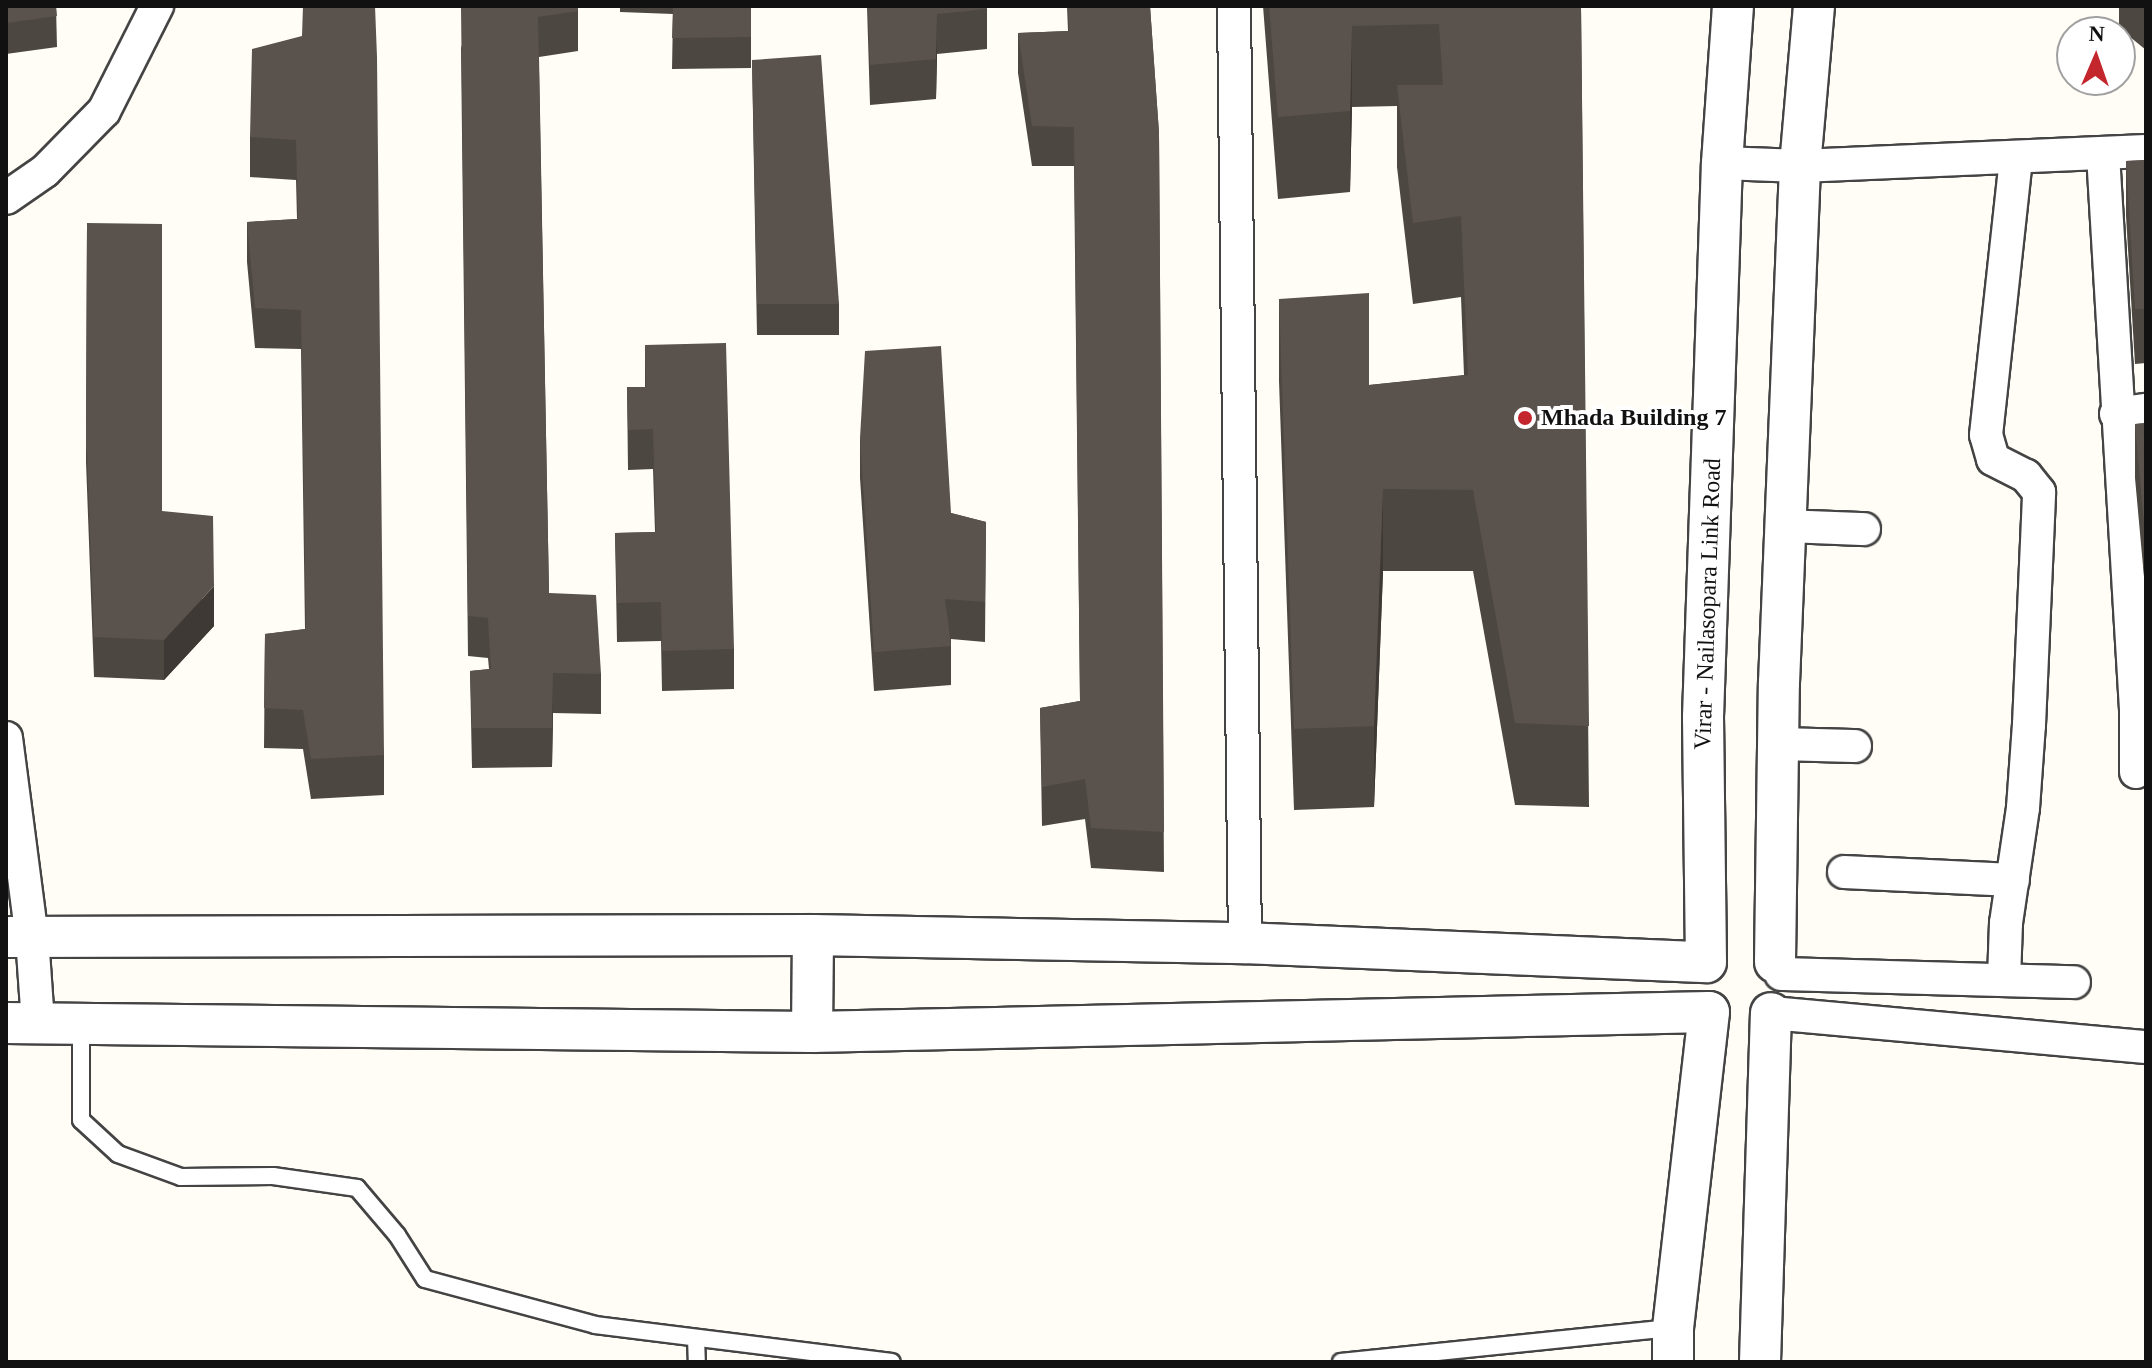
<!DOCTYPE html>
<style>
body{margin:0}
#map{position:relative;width:2152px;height:1368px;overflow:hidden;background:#fffdf5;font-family:Georgia,serif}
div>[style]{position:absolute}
.roads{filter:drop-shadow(2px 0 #444) drop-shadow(-2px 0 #444) drop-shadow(0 2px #444) drop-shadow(0 -2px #444)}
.service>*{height:16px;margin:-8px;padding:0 8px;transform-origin:8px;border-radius:8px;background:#fff}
.minor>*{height:32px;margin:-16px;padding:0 16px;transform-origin:16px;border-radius:16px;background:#fff}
.tertiary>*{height:40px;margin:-20px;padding:0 20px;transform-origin:20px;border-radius:20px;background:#fff}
.wall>*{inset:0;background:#4d4742}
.shaded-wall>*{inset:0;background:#3f3936}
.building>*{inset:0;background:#5a524d}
.dots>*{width:22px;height:22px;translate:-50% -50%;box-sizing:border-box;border:4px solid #fff;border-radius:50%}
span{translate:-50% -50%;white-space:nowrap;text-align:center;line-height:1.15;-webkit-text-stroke:8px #fff;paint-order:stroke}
.poi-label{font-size:24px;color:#111;font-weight:700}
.left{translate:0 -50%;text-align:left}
.street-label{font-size:24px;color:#111}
.frame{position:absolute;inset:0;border:8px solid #111;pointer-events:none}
.north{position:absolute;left:2056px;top:16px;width:80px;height:80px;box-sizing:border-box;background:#fff;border:2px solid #a0a0a0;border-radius:50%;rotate:2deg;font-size:22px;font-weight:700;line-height:32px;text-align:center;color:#111}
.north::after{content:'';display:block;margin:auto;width:28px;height:36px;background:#c4262e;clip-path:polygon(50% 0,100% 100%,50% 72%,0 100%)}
</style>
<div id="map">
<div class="roads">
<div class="service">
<i style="left:81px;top:1025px;width:95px;rotate:90deg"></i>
<i style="left:81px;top:1120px;width:50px;rotate:42.6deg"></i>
<i style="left:118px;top:1154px;width:67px;rotate:20.1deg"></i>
<i style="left:181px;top:1177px;width:92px;rotate:-0.6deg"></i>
<i style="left:273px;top:1176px;width:85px;rotate:8.1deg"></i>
<i style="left:357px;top:1188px;width:62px;rotate:49.6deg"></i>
<i style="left:397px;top:1235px;width:52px;rotate:57.5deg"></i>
<i style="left:425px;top:1279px;width:176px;rotate:15.1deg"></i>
<i style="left:595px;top:1325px;width:299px;rotate:7.1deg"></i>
<i style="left:696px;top:1338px;width:24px;rotate:88deg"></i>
<i style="left:1341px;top:1362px;width:333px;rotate:-5.9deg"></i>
</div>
<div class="minor">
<i style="left:1234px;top:6px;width:937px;rotate:89.33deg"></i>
<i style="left:2103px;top:154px;width:557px;rotate:86.6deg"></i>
<i style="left:2136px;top:710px;width:10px;rotate:-11deg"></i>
<i style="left:1722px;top:163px;width:78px;rotate:2.2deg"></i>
<i style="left:1800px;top:166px;width:346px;rotate:-2.5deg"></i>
<i style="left:6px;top:198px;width:47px;rotate:-34.7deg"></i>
<i style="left:45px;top:171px;width:84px;rotate:-45.5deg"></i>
<i style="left:104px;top:111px;width:118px;rotate:-63.2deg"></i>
<i style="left:2116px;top:414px;width:30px;rotate:-8deg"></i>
<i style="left:1785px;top:526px;width:79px;rotate:2.2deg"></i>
<i style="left:2136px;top:710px;width:62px;rotate:90deg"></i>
<i style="left:6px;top:738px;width:201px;rotate:82.6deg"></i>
<i style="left:32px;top:937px;width:86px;rotate:86deg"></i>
<i style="left:1778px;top:744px;width:77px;rotate:1.5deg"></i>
<i style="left:1844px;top:872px;width:169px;rotate:2.7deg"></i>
<i style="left:1781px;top:974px;width:293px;rotate:1.6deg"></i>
<i style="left:2004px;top:980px;width:57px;rotate:-88deg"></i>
<i style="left:2006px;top:923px;width:116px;rotate:-81.6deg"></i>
<i style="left:2023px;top:808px;width:83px;rotate:-85.9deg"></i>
<i style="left:2029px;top:725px;width:233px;rotate:-87.5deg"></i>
<i style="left:2039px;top:492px;width:21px;rotate:-129deg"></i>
<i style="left:2026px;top:476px;width:37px;rotate:-153deg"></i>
<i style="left:1993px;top:459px;width:25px;rotate:-106deg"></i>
<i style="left:1986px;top:435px;width:279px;rotate:-83.8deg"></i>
<i style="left:1771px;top:1013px;width:377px;rotate:5.2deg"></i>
</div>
<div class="tertiary">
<i style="left:6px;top:937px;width:807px;rotate:-0.14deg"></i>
<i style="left:813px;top:935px;width:432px;rotate:1.1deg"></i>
<i style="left:1245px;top:943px;width:461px;rotate:2.4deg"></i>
<i style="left:1706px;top:962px;width:245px;rotate:-90.7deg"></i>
<i style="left:1703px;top:717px;width:554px;rotate:-88.04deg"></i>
<i style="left:1722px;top:163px;width:157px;rotate:-86deg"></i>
<i style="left:1775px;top:962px;width:279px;rotate:-89.2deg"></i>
<i style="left:1779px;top:683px;width:517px;rotate:-87.67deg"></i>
<i style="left:1800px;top:166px;width:161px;rotate:-85deg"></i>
<i style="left:6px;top:1023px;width:806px;rotate:0.64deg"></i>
<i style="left:812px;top:1032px;width:897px;rotate:-1.28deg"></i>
<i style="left:1709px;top:1012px;width:318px;rotate:96.5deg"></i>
<i style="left:1673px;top:1328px;width:34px;rotate:90deg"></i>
<i style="left:812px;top:1032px;width:97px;rotate:-89.4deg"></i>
<i style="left:1760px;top:1362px;width:349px;rotate:-88.2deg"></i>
</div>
</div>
<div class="wall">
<i style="clip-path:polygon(6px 6px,56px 6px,57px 47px,6px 54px)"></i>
<i style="clip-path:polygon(474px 6px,578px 6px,578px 51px,539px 57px,549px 593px,601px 674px,601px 714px,553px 713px,552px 767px,472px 768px,470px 671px,489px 669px,488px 658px,468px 656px,461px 48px)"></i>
<i style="clip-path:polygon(620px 6px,751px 6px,751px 68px,672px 69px,673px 14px,620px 12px)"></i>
<i style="clip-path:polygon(867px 6px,987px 6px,987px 49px,937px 54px,936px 99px,870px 105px)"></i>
<i style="clip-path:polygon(1067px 6px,1150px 6px,1159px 133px,1164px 872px,1091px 868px,1085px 819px,1042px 826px,1040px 708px,1080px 701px,1074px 166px,1032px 166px,1018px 73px,1018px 33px,1068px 31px)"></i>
<i style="clip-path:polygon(1263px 6px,1581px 6px,1589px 807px,1515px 805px,1473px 571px,1383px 571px,1374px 807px,1294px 810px,1279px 381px,1279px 299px,1369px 385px,1464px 375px,1461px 297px,1413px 304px,1397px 167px,1397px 106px,1352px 107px,1350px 192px,1278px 199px)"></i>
<i style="clip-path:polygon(2119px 6px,2146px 6px,2146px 50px,2119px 28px)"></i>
<i style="clip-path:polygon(302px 36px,384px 755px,384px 795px,311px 799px,303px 749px,264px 748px,265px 634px,305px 629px,301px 349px,255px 348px,247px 262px,247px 222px,297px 219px,296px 180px,250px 177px,250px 137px)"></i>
<i style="clip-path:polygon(752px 60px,839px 304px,839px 335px,757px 335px)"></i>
<i style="clip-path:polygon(2146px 160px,2146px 363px,2135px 364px,2126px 216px,2126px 161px)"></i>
<i style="clip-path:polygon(87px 223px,162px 511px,214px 626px,164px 680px,94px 677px,86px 462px)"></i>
<i style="clip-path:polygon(645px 345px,734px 649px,734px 689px,662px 691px,661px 641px,617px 642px,615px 533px,655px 532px,653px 469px,628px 470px,627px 387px,645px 387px)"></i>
<i style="clip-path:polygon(2146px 423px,2146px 599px,2135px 478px,2135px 424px)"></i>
<i style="clip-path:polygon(860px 438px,951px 513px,986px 522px,985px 642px,951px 639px,951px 685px,874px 691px,860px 478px)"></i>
</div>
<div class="shaded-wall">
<i style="clip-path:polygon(937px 14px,937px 54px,936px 99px,936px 59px)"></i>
<i style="clip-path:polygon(1352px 26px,1352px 107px,1350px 192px,1350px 111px)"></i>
<i style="clip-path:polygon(1383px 489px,1383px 571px,1374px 807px,1374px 726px)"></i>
<i style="clip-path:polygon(214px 586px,214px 626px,164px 680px,164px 640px)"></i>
<i style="clip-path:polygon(553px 673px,553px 713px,552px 767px,552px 728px)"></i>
</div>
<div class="building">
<i style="clip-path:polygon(6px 6px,56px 6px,57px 16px,6px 23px)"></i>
<i style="clip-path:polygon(303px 6px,375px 6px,377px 57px,384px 755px,311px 759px,303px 710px,264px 708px,265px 634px,306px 629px,301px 310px,255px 308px,247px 222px,298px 219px,296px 140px,250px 137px,252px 49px,302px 36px)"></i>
<i style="clip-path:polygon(478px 6px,578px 6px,578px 11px,538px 17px,549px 593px,596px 595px,601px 674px,553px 673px,552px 728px,472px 728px,470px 671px,491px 669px,488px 618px,468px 616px,461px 8px,478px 8px)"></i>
<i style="clip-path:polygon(673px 6px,751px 6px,751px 37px,672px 38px)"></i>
<i style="clip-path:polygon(868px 6px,987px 6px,987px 9px,937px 14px,936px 59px,870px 65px)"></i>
<i style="clip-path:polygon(1068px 6px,1150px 6px,1159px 133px,1164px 832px,1091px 828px,1085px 779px,1042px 787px,1040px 708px,1080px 701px,1074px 127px,1032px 126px,1018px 33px,1069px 31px)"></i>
<i style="clip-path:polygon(1269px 6px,1581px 6px,1589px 726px,1515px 723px,1473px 490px,1383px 489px,1374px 726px,1294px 729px,1279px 299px,1369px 293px,1369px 385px,1468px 375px,1461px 216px,1413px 223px,1397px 85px,1443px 85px,1439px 24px,1352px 26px,1350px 111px,1278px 117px)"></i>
<i style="clip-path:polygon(821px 55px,839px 304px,757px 304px,752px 60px)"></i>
<i style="clip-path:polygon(2146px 160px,2146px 309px,2135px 309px,2126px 161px)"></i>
<i style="clip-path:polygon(87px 223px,162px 224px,162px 511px,213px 516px,214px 586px,164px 640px,94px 637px,86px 423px)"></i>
<i style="clip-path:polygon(726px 343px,734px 649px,662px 651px,661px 602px,617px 603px,615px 533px,656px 532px,653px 429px,628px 430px,627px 387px,646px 387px,645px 345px)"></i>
<i style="clip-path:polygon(941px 346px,951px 513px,986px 522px,985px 602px,945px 599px,951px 646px,874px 652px,860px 438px,865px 351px)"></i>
<i style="clip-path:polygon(2146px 423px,2146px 545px,2135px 424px)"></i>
</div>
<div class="dots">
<i style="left:1525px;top:418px;background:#c4262e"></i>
</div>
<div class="poi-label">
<span class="left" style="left:1541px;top:418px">Mhada Building 7</span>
</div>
<div class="street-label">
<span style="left:1708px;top:604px;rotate:-88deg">Virar - Nailasopara Link Road</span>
</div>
<div class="frame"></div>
<div class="north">N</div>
</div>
